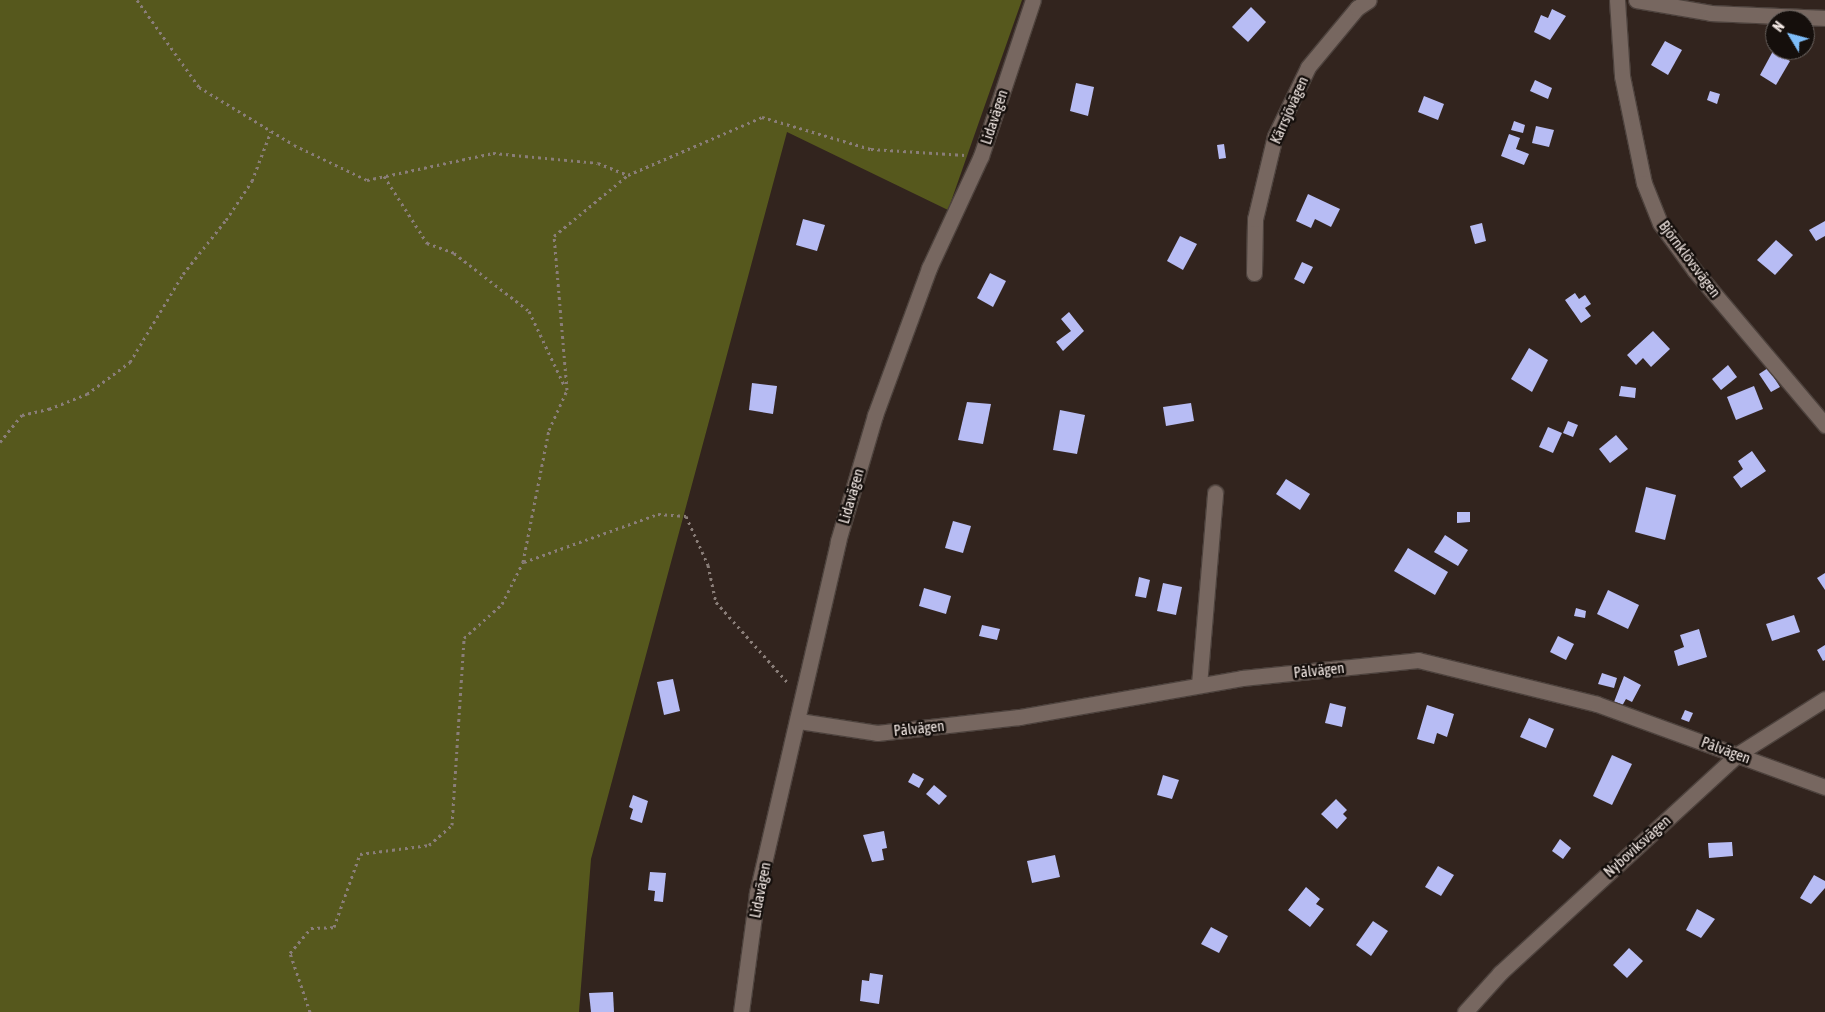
<!DOCTYPE html>
<meta charset="utf-8">
<style>
body{margin:0}
#map{position:relative;width:1825px;height:1012px;overflow:hidden;background:#32241e;font-family:"Asap Condensed",sans-serif}
div>[style]{position:absolute}
.forest>*{inset:0;background:#56581d}
.building>*{inset:0;background:#b7bcf4}
.path>*{height:3px;margin-top:-1.5px;transform-origin:0;background:repeating-linear-gradient(90deg,#8a7e79 0 2.5px,transparent 0 6.5px)}
.roads{filter:drop-shadow(1px 0 #4d423d) drop-shadow(-1px 0 #4d423d) drop-shadow(0 1px #4d423d) drop-shadow(0 -1px #4d423d)}
.street>*{height:15px;margin:-7.5px;padding:0 7.5px;transform-origin:7.5px;border-radius:7.5px;background:#776760}
span{translate:-50% -50%;white-space:nowrap;text-align:center;line-height:1.15;-webkit-text-stroke:5px #150f0c;paint-order:stroke}
.street-label{font-size:15px;color:#f2e8e4}
.north{position:absolute;left:1765px;top:10px;width:50px;height:50px;box-sizing:border-box;background:#150f0c;border:1px solid #6d6662;border-radius:50%;rotate:307deg;font-size:14px;font-weight:700;line-height:20px;text-align:center;color:#f2e8e4}
.north::after{content:'';display:block;margin:auto;width:18px;height:22px;background:#7ebdf9;clip-path:polygon(50% 0,100% 100%,50% 72%,0 100%)}
</style>
<div id="map">
<div class="forest">
<i style="clip-path:polygon(0 0,1022px 0,948px 210px,787px 132px,591px 859px,579px 1012px,0 1012px)"></i>
</div>
<div class="building">
<i style="clip-path:polygon(1251px 7px,1266px 22px,1248px 42px,1232px 27px)"></i>
<i style="clip-path:polygon(1552px 9px,1566px 16px,1550px 40px,1534px 32px,1541px 15px,1548px 18px)"></i>
<i style="clip-path:polygon(1665px 41px,1682px 50px,1668px 75px,1651px 65px)"></i>
<i style="clip-path:polygon(1773px 51px,1790px 61px,1776px 85px,1760px 75px)"></i>
<i style="clip-path:polygon(1535px 80px,1552px 88px,1548px 99px,1530px 91px)"></i>
<i style="clip-path:polygon(1076px 83px,1094px 87px,1088px 116px,1070px 111px)"></i>
<i style="clip-path:polygon(1710px 91px,1720px 94px,1717px 104px,1707px 100px)"></i>
<i style="clip-path:polygon(1424px 96px,1444px 104px,1438px 120px,1418px 112px)"></i>
<i style="clip-path:polygon(1514px 121px,1525px 125px,1523px 133px,1511px 130px)"></i>
<i style="clip-path:polygon(1536px 126px,1554px 130px,1549px 147px,1532px 143px)"></i>
<i style="clip-path:polygon(1509px 134px,1520px 138px,1516px 149px,1529px 154px,1524px 165px,1501px 156px)"></i>
<i style="clip-path:polygon(1224px 144px,1226px 158px,1219px 159px,1217px 145px)"></i>
<i style="clip-path:polygon(1308px 194px,1340px 209px,1331px 227px,1315px 219px,1311px 228px,1296px 221px)"></i>
<i style="clip-path:polygon(803px 219px,825px 225px,817px 251px,796px 245px)"></i>
<i style="clip-path:polygon(1825px 221px,1825px 236px,1816px 241px,1809px 230px)"></i>
<i style="clip-path:polygon(1482px 223px,1486px 241px,1475px 244px,1470px 226px)"></i>
<i style="clip-path:polygon(1180px 236px,1197px 244px,1183px 270px,1167px 261px)"></i>
<i style="clip-path:polygon(1776px 240px,1793px 255px,1775px 275px,1757px 260px)"></i>
<i style="clip-path:polygon(1302px 262px,1313px 267px,1304px 284px,1294px 279px)"></i>
<i style="clip-path:polygon(990px 273px,1006px 281px,993px 307px,977px 298px)"></i>
<i style="clip-path:polygon(1575px 293px,1579px 299px,1585px 295px,1591px 304px,1585px 308px,1591px 316px,1581px 323px,1565px 300px)"></i>
<i style="clip-path:polygon(1069px 312px,1084px 331px,1063px 351px,1056px 342px,1071px 331px,1061px 319px)"></i>
<i style="clip-path:polygon(1653px 331px,1670px 349px,1651px 367px,1643px 358px,1636px 365px,1627px 355px)"></i>
<i style="clip-path:polygon(1529px 348px,1548px 360px,1532px 392px,1511px 379px)"></i>
<i style="clip-path:polygon(1728px 365px,1737px 377px,1721px 390px,1712px 379px)"></i>
<i style="clip-path:polygon(1768px 368px,1780px 387px,1771px 392px,1759px 374px)"></i>
<i style="clip-path:polygon(752px 383px,777px 386px,773px 414px,749px 410px)"></i>
<i style="clip-path:polygon(1621px 386px,1636px 388px,1635px 398px,1619px 396px)"></i>
<i style="clip-path:polygon(1754px 386px,1763px 409px,1736px 420px,1727px 397px)"></i>
<i style="clip-path:polygon(967px 402px,991px 404px,983px 444px,958px 440px)"></i>
<i style="clip-path:polygon(1191px 403px,1194px 421px,1166px 426px,1163px 407px)"></i>
<i style="clip-path:polygon(1060px 410px,1085px 415px,1077px 454px,1053px 450px)"></i>
<i style="clip-path:polygon(1568px 421px,1578px 425px,1573px 437px,1563px 433px)"></i>
<i style="clip-path:polygon(1548px 427px,1562px 433px,1553px 453px,1539px 447px)"></i>
<i style="clip-path:polygon(1616px 435px,1628px 449px,1610px 463px,1599px 449px)"></i>
<i style="clip-path:polygon(1752px 451px,1766px 471px,1741px 488px,1733px 477px,1743px 469px,1738px 461px)"></i>
<i style="clip-path:polygon(1286px 479px,1310px 494px,1300px 510px,1276px 494px)"></i>
<i style="clip-path:polygon(1646px 487px,1676px 495px,1665px 540px,1635px 532px)"></i>
<i style="clip-path:polygon(1457px 512px,1470px 512px,1470px 522px,1457px 523px)"></i>
<i style="clip-path:polygon(953px 521px,971px 526px,963px 553px,945px 548px)"></i>
<i style="clip-path:polygon(1445px 535px,1468px 550px,1458px 566px,1434px 552px)"></i>
<i style="clip-path:polygon(1408px 548px,1448px 572px,1435px 595px,1394px 571px)"></i>
<i style="clip-path:polygon(1825px 573px,1825px 590px,1817px 578px)"></i>
<i style="clip-path:polygon(1139px 577px,1150px 580px,1146px 598px,1135px 596px)"></i>
<i style="clip-path:polygon(1163px 583px,1182px 587px,1176px 615px,1157px 611px)"></i>
<i style="clip-path:polygon(924px 588px,951px 596px,946px 614px,919px 606px)"></i>
<i style="clip-path:polygon(1608px 590px,1639px 605px,1628px 629px,1597px 614px)"></i>
<i style="clip-path:polygon(1576px 608px,1586px 611px,1585px 618px,1574px 616px)"></i>
<i style="clip-path:polygon(1794px 615px,1800px 632px,1772px 641px,1766px 624px)"></i>
<i style="clip-path:polygon(982px 625px,1000px 629px,997px 640px,979px 636px)"></i>
<i style="clip-path:polygon(1699px 629px,1707px 657px,1678px 666px,1674px 651px,1684px 647px,1680px 635px)"></i>
<i style="clip-path:polygon(1558px 636px,1574px 644px,1566px 660px,1550px 652px)"></i>
<i style="clip-path:polygon(1825px 645px,1825px 660px,1823px 661px,1817px 650px)"></i>
<i style="clip-path:polygon(1602px 673px,1617px 678px,1614px 688px,1598px 684px)"></i>
<i style="clip-path:polygon(1624px 676px,1641px 685px,1632px 702px,1626px 699px,1622px 706px,1614px 702px)"></i>
<i style="clip-path:polygon(673px 679px,680px 711px,664px 715px,657px 682px)"></i>
<i style="clip-path:polygon(1330px 703px,1346px 707px,1342px 727px,1325px 723px)"></i>
<i style="clip-path:polygon(1427px 705px,1454px 714px,1447px 737px,1437px 733px,1434px 744px,1417px 739px)"></i>
<i style="clip-path:polygon(1685px 710px,1693px 713px,1689px 722px,1681px 719px)"></i>
<i style="clip-path:polygon(1529px 718px,1554px 729px,1546px 748px,1520px 737px)"></i>
<i style="clip-path:polygon(1612px 755px,1632px 764px,1612px 805px,1593px 796px)"></i>
<i style="clip-path:polygon(913px 773px,924px 779px,919px 788px,908px 782px)"></i>
<i style="clip-path:polygon(1163px 775px,1179px 780px,1172px 799px,1157px 795px)"></i>
<i style="clip-path:polygon(934px 785px,947px 796px,939px 805px,926px 794px)"></i>
<i style="clip-path:polygon(633px 795px,648px 801px,642px 823px,630px 819px,633px 809px,629px 807px)"></i>
<i style="clip-path:polygon(1336px 799px,1347px 810px,1343px 814px,1347px 818px,1337px 829px,1321px 814px)"></i>
<i style="clip-path:polygon(884px 831px,887px 848px,882px 849px,884px 860px,872px 862px,863px 835px)"></i>
<i style="clip-path:polygon(1560px 839px,1571px 848px,1563px 859px,1552px 851px)"></i>
<i style="clip-path:polygon(1732px 842px,1733px 856px,1709px 858px,1708px 843px)"></i>
<i style="clip-path:polygon(1055px 855px,1060px 877px,1032px 883px,1027px 861px)"></i>
<i style="clip-path:polygon(1438px 866px,1454px 875px,1441px 896px,1425px 887px)"></i>
<i style="clip-path:polygon(650px 872px,666px 873px,663px 902px,654px 901px,655px 891px,648px 890px)"></i>
<i style="clip-path:polygon(1814px 875px,1825px 881px,1825px 888px,1811px 904px,1800px 898px)"></i>
<i style="clip-path:polygon(1306px 887px,1320px 899px,1316px 904px,1324px 909px,1310px 927px,1288px 910px)"></i>
<i style="clip-path:polygon(1697px 909px,1715px 919px,1701px 938px,1686px 930px)"></i>
<i style="clip-path:polygon(1373px 921px,1388px 931px,1371px 956px,1356px 945px)"></i>
<i style="clip-path:polygon(1211px 927px,1228px 936px,1219px 953px,1201px 944px)"></i>
<i style="clip-path:polygon(1629px 948px,1643px 961px,1627px 978px,1613px 965px)"></i>
<i style="clip-path:polygon(870px 973px,883px 975px,879px 1004px,860px 1001px,862px 980px,869px 981px)"></i>
<i style="clip-path:polygon(613px 992px,614px 1012px,591px 1012px,589px 993px)"></i>
</div>
<div class="path">
<i style="left:137px;top:0;width:107px;rotate:54.5deg"></i>
<i style="left:199px;top:87px;width:111px;rotate:31.4deg"></i>
<i style="left:294px;top:145px;width:81px;rotate:25.6deg"></i>
<i style="left:367px;top:180px;width:129px;rotate:-12.1deg"></i>
<i style="left:493px;top:153px;width:105px;rotate:5.4deg"></i>
<i style="left:598px;top:163px;width:32px;rotate:22deg"></i>
<i style="left:628px;top:175px;width:146px;rotate:-23.4deg"></i>
<i style="left:762px;top:117px;width:114px;rotate:16.4deg"></i>
<i style="left:871px;top:149px;width:94px;rotate:3.7deg"></i>
<i style="left:384px;top:176px;width:80px;rotate:57.3deg"></i>
<i style="left:427px;top:243px;width:29px;rotate:20deg"></i>
<i style="left:454px;top:253px;width:95px;rotate:37.7deg"></i>
<i style="left:529px;top:311px;width:84px;rotate:64.7deg"></i>
<i style="left:0;top:442px;width:35px;rotate:-51deg"></i>
<i style="left:22px;top:415px;width:28px;rotate:-13deg"></i>
<i style="left:49px;top:409px;width:41px;rotate:-21.5deg"></i>
<i style="left:87px;top:394px;width:54px;rotate:-36.7deg"></i>
<i style="left:130px;top:362px;width:103px;rotate:-58.9deg"></i>
<i style="left:183px;top:274px;width:69px;rotate:-51.5deg"></i>
<i style="left:226px;top:220px;width:47px;rotate:-56.3deg"></i>
<i style="left:252px;top:181px;width:53px;rotate:-69.2deg"></i>
<i style="left:524px;top:562px;width:142px;rotate:-19.7deg"></i>
<i style="left:658px;top:514px;width:28px;rotate:4deg"></i>
<i style="left:686px;top:516px;width:54px;rotate:65.8deg"></i>
<i style="left:708px;top:565px;width:38px;rotate:78deg"></i>
<i style="left:716px;top:602px;width:110px;rotate:48.3deg"></i>
<i style="left:310px;top:1012px;width:62px;rotate:-108.7deg"></i>
<i style="left:290px;top:953px;width:33px;rotate:-50deg"></i>
<i style="left:311px;top:928px;width:23px;rotate:-2deg"></i>
<i style="left:334px;top:927px;width:77px;rotate:-70.4deg"></i>
<i style="left:360px;top:854px;width:70px;rotate:-7.4deg"></i>
<i style="left:429px;top:845px;width:30px;rotate:-41deg"></i>
<i style="left:452px;top:825px;width:187px;rotate:-86.3deg"></i>
<i style="left:464px;top:638px;width:51px;rotate:-41.8deg"></i>
<i style="left:502px;top:604px;width:47px;rotate:-63.4deg"></i>
<i style="left:523px;top:562px;width:135px;rotate:-78.9deg"></i>
<i style="left:549px;top:430px;width:44px;rotate:-65.8deg"></i>
<i style="left:567px;top:390px;width:155px;rotate:-94.8deg"></i>
<i style="left:554px;top:236px;width:96px;rotate:-39.5deg"></i>
</div>
<div class="roads">
<div class="street">
<i style="left:1617px;top:0;width:76px;rotate:86.2deg"></i>
<i style="left:1622px;top:76px;width:109px;rotate:78.4deg"></i>
<i style="left:1644px;top:183px;width:43px;rotate:68.2deg"></i>
<i style="left:1660px;top:223px;width:59px;rotate:53.9deg"></i>
<i style="left:1695px;top:271px;width:202px;rotate:49.8deg"></i>
<i style="left:1636px;top:0;width:76px;rotate:9.8deg"></i>
<i style="left:1711px;top:13px;width:114px;rotate:2.5deg"></i>
<i style="left:1254px;top:273px;width:54px;rotate:-88.9deg"></i>
<i style="left:1255px;top:219px;width:85px;rotate:-76.5deg"></i>
<i style="left:1275px;top:136px;width:76px;rotate:-64.4deg"></i>
<i style="left:1308px;top:67px;width:77px;rotate:-50.3deg"></i>
<i style="left:1357px;top:8px;width:14px;rotate:-34deg"></i>
<i style="left:1199px;top:685px;width:193px;rotate:-85.2deg"></i>
<i style="left:799px;top:721px;width:79px;rotate:8.7deg"></i>
<i style="left:877px;top:733px;width:143px;rotate:-6.4deg"></i>
<i style="left:1019px;top:717px;width:226px;rotate:-9.9deg"></i>
<i style="left:1242px;top:678px;width:177px;rotate:-5.8deg"></i>
<i style="left:1418px;top:660px;width:184px;rotate:13.8deg"></i>
<i style="left:1597px;top:704px;width:243px;rotate:20deg"></i>
<i style="left:741px;top:1012px;width:120px;rotate:-82.3deg"></i>
<i style="left:757px;top:893px;width:361px;rotate:-77deg"></i>
<i style="left:838px;top:541px;width:131px;rotate:-73.6deg"></i>
<i style="left:875px;top:415px;width:157px;rotate:-69.8deg"></i>
<i style="left:929px;top:268px;width:123px;rotate:-65.1deg"></i>
<i style="left:981px;top:156px;width:164px;rotate:-71.6deg"></i>
<i style="left:1465px;top:1012px;width:52px;rotate:-48.1deg"></i>
<i style="left:1500px;top:973px;width:323px;rotate:-42.6deg"></i>
<i style="left:1738px;top:754px;width:103px;rotate:-32.3deg"></i>
</div>
</div>
<div class="street-label">
<span style="left:1289px;top:110px;rotate:-66deg">Kärrsjövägen</span>
<span style="left:994px;top:117px;rotate:-72deg">Lidavägen</span>
<span style="left:1690px;top:259px;rotate:53deg">Björnklövsvägen</span>
<span style="left:851px;top:496px;rotate:-74deg">Lidavägen</span>
<span style="left:1319px;top:670px;rotate:-6deg">Pålvägen</span>
<span style="left:919px;top:728px;rotate:-6deg">Pålvägen</span>
<span style="left:1726px;top:750px;rotate:20deg">Pålvägen</span>
<span style="left:1637px;top:846px;rotate:-42deg">Nyboviksvägen</span>
<span style="left:760px;top:890px;rotate:-79deg">Lidavägen</span>
</div>
<div class="north">N</div>
</div>
